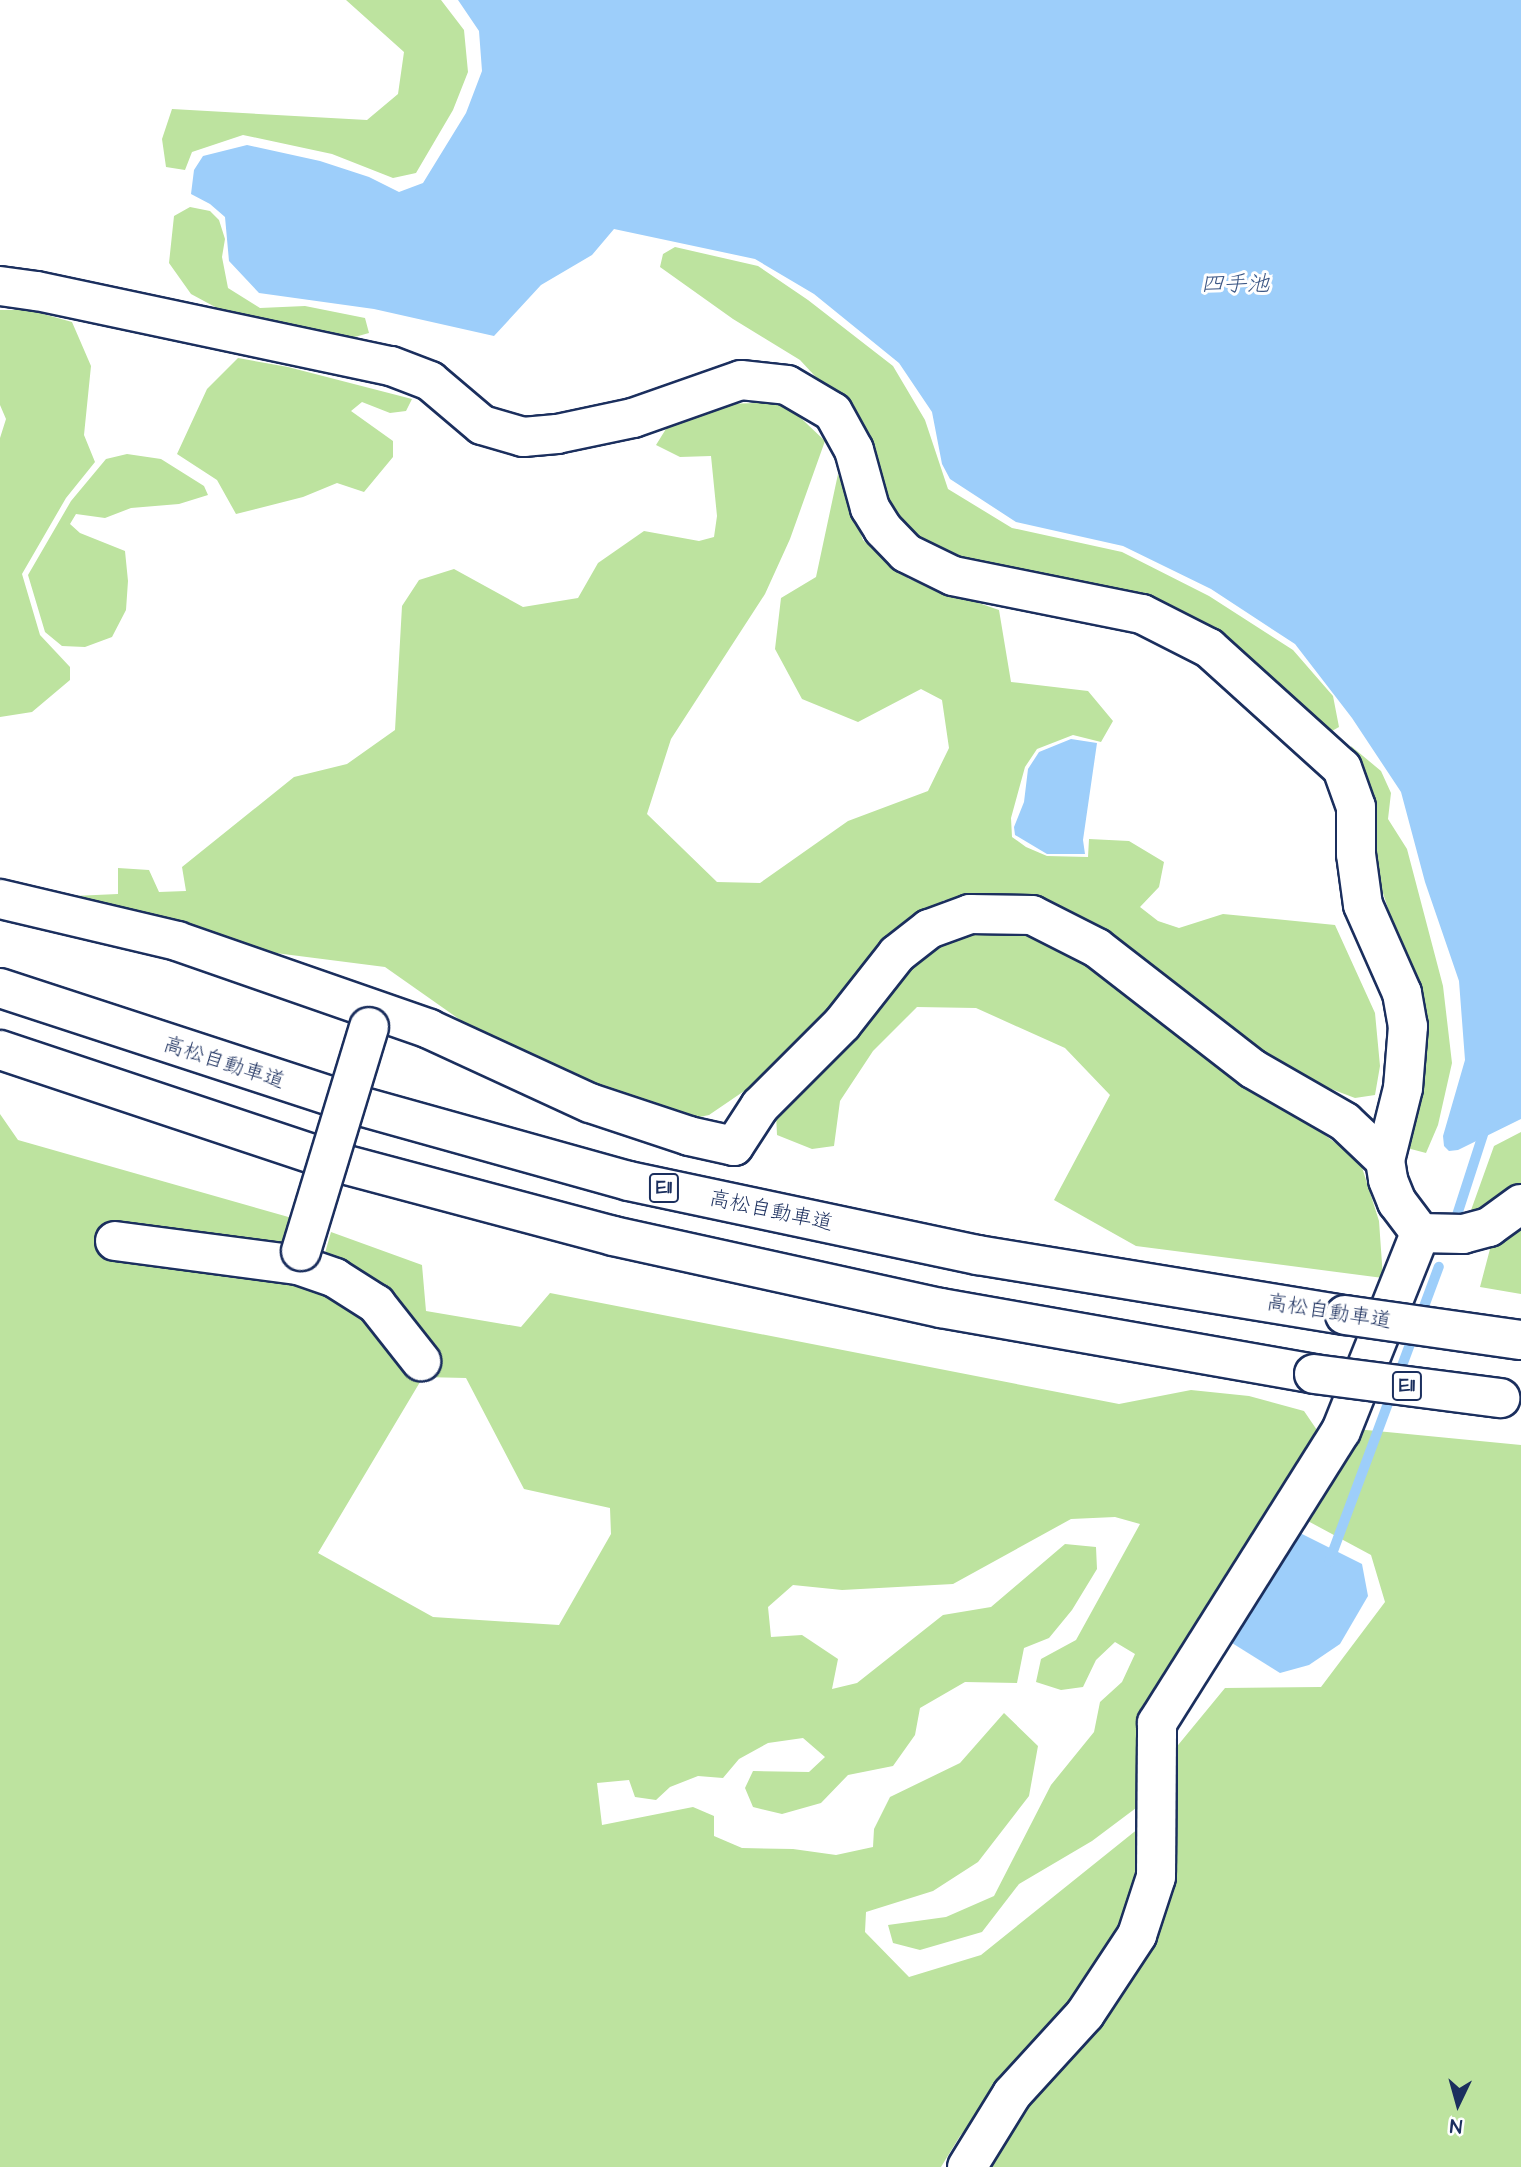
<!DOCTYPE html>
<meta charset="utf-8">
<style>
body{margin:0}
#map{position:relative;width:1521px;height:2167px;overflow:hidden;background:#fff;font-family:"Architects Daughter","Klee One",sans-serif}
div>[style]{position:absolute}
.green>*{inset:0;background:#bde39f}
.water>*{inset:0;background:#9dcefa}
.stream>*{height:10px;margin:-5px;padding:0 5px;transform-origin:5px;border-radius:5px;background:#9dcefa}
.roads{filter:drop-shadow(2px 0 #1b2f5e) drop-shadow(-2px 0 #1b2f5e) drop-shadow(0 2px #1b2f5e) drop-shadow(0 -2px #1b2f5e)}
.minor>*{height:38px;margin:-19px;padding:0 19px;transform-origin:19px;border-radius:19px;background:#fff}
.highway>*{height:38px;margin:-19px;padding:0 19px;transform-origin:19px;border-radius:19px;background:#fff}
.bridges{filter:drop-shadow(2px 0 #1b2f5e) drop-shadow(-2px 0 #1b2f5e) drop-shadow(0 2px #1b2f5e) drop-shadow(0 -2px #1b2f5e)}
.minor-bridge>*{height:38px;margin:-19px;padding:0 19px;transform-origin:19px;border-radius:19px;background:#fff}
.highway-bridge>*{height:38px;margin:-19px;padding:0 19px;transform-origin:19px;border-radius:19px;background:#fff}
span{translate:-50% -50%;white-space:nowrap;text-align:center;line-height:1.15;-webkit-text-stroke:6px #fff;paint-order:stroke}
.shield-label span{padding:2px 5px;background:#fff;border:2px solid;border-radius:5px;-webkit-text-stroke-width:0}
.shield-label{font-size:19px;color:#1b2f5e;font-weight:700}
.street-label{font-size:21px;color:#1b2f5e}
.water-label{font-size:23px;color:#3c5785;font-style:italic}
.north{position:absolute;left:1423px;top:2069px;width:70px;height:70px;-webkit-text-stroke:5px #fff;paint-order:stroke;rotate:185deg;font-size:19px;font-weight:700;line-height:28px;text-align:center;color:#1b2f5e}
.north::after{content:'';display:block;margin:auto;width:24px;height:32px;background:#1b2f5e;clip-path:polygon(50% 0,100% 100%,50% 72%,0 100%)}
</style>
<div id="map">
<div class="green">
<i style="clip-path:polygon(346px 0,441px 0,464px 30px,468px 72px,453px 110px,416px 173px,393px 178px,332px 154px,243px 135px,192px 152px,185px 170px,166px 167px,162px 139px,172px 109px,367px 120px,398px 94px,404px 52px)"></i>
<i style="clip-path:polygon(190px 207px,210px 211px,219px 220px,225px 239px,222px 257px,228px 288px,260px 308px,305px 306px,365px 318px,369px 333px,337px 342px,243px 322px,191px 294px,169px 263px,174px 216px)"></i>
<i style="clip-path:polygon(675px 247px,758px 266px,808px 300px,893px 366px,925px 420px,948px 489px,1012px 528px,1122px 552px,1209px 596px,1293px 650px,1333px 696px,1339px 727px,1325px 735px,1223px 642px,914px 547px,881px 509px,851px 415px,800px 360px,733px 319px,660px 267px,663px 254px)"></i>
<i style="clip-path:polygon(0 310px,29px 310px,72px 322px,91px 366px,84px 435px,95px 462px,66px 498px,22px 574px,40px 635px,70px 667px,70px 680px,32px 712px,0 717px,0 438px,6px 419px,0 405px)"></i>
<i style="clip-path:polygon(238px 358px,288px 367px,412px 399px,406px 411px,390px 413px,362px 402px,351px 411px,393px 441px,393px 457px,364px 492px,337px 483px,303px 497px,236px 514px,217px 480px,177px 454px,207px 389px)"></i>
<i style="clip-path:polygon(784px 402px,825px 441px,790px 539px,765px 594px,671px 739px,647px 814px,717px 882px,760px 883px,848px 821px,928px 791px,949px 748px,942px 700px,921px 689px,858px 722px,802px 699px,775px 649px,781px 598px,816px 577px,838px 474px,863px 540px,909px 579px,999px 610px,1011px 682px,1088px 691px,1113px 721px,1101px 742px,1073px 735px,1037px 749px,1025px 767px,1011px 818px,1012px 837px,1026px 847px,1047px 856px,1088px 857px,1089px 839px,1129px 841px,1164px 862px,1159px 887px,1140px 907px,1158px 921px,1179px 928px,1223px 914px,1335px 925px,1375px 1013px,1380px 1066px,1375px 1095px,1355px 1098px,1305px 1079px,1203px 1010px,1014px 898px,944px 900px,841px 993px,797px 1055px,709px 1115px,676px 1122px,476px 1031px,385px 967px,245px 949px,29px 898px,118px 894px,118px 868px,149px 870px,159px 892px,186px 891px,182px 867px,294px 777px,347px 764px,395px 730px,402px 606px,419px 580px,454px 569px,523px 607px,578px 598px,598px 563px,644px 531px,699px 541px,714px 537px,717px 516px,711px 456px,680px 457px,656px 445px,674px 416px,726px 404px)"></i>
<i style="clip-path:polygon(127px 454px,161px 459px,204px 486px,208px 495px,179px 504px,131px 508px,105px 518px,76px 514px,70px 524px,80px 533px,125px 551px,128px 581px,126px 610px,112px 637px,85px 647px,62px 646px,45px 632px,28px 575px,71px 501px,106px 459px)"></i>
<i style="clip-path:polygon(1351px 746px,1381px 771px,1391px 793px,1388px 819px,1407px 849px,1443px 986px,1452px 1063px,1438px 1125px,1426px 1153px,1407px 1148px,1403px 954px,1379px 881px,1373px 825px)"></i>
<i style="clip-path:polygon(971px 927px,1014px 927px,1068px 946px,1360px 1161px,1379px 1221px,1383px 1278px,1136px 1246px,1054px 1200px,1110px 1095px,1065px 1048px,976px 1008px,917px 1007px,873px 1051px,840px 1101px,834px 1146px,812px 1149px,777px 1135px,776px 1114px,927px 947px)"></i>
<i style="clip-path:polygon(evenodd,0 1114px,18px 1140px,292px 1218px,283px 1252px,203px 1266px,226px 1277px,315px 1288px,331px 1232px,422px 1265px,426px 1311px,521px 1327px,550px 1293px,1119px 1404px,1191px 1390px,1249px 1396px,1304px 1411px,1319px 1433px,1145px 1721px,1144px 1802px,1092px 1841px,1019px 1884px,982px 1932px,920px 1950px,893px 1943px,888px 1925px,946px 1917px,994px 1896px,1051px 1785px,1094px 1732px,1100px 1702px,1122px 1682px,1135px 1654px,1115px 1642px,1096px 1660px,1083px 1687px,1061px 1690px,1036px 1682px,1041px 1659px,1076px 1640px,1140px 1524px,1115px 1517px,1071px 1519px,953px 1584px,842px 1590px,793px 1585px,768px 1607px,771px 1637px,802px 1635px,838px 1659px,832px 1689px,857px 1683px,943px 1615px,991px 1607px,1065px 1544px,1096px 1547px,1097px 1569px,1072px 1610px,1049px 1638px,1024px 1648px,1017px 1683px,965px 1682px,920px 1708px,915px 1735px,893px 1766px,848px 1775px,821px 1803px,782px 1814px,753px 1807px,745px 1788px,753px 1771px,809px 1772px,825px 1757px,803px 1738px,768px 1743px,739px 1759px,723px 1778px,698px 1776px,670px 1787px,656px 1800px,635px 1797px,629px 1780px,597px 1783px,602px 1825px,693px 1807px,714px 1816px,714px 1836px,742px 1848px,793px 1849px,836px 1855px,873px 1847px,874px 1829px,890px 1797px,960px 1763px,1004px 1713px,1038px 1746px,1029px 1796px,978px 1862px,933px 1891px,866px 1912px,865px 1932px,909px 1977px,981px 1955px,1144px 1824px,1125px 1926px,1072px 2007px,960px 2136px,941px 2167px,0 2167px,0 1114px,423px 1377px,466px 1378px,524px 1489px,610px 1508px,611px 1534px,559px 1625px,433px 1617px,318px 1553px,423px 1377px)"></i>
<i style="clip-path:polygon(1521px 1132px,1521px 1294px,1480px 1287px,1490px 1249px,1470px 1213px,1494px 1146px)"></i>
<i style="clip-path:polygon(1356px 1429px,1521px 1445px,1521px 2167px,987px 2167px,1022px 2109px,1155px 1942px,1176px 1864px,1174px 1750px,1225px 1688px,1321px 1687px,1385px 1602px,1371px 1555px,1306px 1520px)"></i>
</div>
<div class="water">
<i style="clip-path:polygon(458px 0,1521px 0,1521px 1119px,1458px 1150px,1449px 1151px,1444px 1146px,1443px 1136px,1465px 1060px,1459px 981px,1425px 882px,1401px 792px,1352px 718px,1295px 644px,1211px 589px,1123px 546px,1016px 522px,950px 479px,942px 464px,932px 412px,899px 363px,814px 294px,755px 259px,614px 229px,592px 255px,541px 285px,494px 336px,374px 309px,259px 293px,229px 261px,225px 217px,210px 204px,191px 194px,194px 170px,203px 156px,247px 145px,320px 161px,369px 177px,399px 192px,423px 183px,466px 113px,482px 71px,479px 31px)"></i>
<i style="clip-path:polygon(1071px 739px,1097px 743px,1083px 840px,1085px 854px,1047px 854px,1015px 835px,1014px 827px,1024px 802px,1028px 769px,1039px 752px)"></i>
<i style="clip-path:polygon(1300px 1533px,1362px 1564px,1368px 1596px,1340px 1644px,1309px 1665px,1280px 1673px,1232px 1643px)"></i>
</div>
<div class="stream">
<i style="left:1457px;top:1215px;width:95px;rotate:-72.1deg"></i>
<i style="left:1329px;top:1562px;width:315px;rotate:-69.6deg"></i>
</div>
<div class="roads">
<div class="minor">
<i style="left:0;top:286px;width:37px;rotate:8deg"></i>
<i style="left:37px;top:291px;width:362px;rotate:12deg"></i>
<i style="left:391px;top:366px;width:42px;rotate:21deg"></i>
<i style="left:430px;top:381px;width:68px;rotate:40.2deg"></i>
<i style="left:482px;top:425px;width:43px;rotate:16.3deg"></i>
<i style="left:523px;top:437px;width:34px;rotate:-5deg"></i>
<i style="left:557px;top:434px;width:78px;rotate:-11.9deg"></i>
<i style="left:633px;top:418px;width:114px;rotate:-19.4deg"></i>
<i style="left:741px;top:380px;width:46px;rotate:6.2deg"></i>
<i style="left:787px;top:385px;width:53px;rotate:30.4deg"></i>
<i style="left:833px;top:412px;width:43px;rotate:61.1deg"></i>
<i style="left:854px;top:450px;width:60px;rotate:74.6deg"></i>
<i style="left:870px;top:508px;width:25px;rotate:58deg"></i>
<i style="left:883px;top:529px;width:33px;rotate:46deg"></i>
<i style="left:906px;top:553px;width:52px;rotate:26.1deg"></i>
<i style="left:953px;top:576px;width:193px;rotate:11.4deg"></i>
<i style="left:1142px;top:614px;width:75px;rotate:26.9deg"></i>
<i style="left:1209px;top:648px;width:179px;rotate:42.1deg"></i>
<i style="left:1342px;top:768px;width:41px;rotate:70.3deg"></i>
<i style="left:1356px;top:807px;width:47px;rotate:90deg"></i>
<i style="left:1356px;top:854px;width:51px;rotate:82.2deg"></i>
<i style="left:1363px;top:905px;width:96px;rotate:66.1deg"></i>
<i style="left:1402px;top:993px;width:34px;rotate:80deg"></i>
<i style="left:1408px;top:1026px;width:62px;rotate:94.6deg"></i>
<i style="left:1403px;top:1088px;width:74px;rotate:104deg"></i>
<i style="left:1385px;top:1160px;width:20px;rotate:81deg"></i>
<i style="left:1388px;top:1180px;width:24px;rotate:68deg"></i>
<i style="left:1397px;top:1202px;width:39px;rotate:53deg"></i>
<i style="left:1420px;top:1233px;width:43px;rotate:1.3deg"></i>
<i style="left:1463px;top:1234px;width:27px;rotate:-15deg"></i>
<i style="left:1489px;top:1227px;width:39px;rotate:-36deg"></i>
<i style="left:0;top:899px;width:182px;rotate:13.3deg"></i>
<i style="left:177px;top:941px;width:267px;rotate:19.2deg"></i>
<i style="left:429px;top:1029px;width:177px;rotate:24.7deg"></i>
<i style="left:590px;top:1103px;width:104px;rotate:18.4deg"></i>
<i style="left:689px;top:1136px;width:46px;rotate:12.5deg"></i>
<i style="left:734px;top:1146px;width:48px;rotate:-57deg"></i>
<i style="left:760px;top:1106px;width:116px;rotate:-45deg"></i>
<i style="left:842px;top:1024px;width:89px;rotate:-51.8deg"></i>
<i style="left:897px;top:954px;width:41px;rotate:-38deg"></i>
<i style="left:929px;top:929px;width:44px;rotate:-20.1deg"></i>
<i style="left:970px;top:914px;width:62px;rotate:0.9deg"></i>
<i style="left:1032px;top:915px;width:73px;rotate:26.9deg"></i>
<i style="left:1097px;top:948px;width:197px;rotate:37.8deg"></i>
<i style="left:1253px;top:1069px;width:106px;rotate:29.9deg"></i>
<i style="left:1345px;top:1122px;width:55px;rotate:43.5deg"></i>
<i style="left:115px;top:1241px;width:185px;rotate:7.5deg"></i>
<i style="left:298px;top:1265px;width:39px;rotate:19deg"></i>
<i style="left:335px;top:1278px;width:49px;rotate:32.4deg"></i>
<i style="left:376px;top:1304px;width:73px;rotate:51.7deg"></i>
<i style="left:967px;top:2167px;width:86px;rotate:-58.3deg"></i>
<i style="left:1012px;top:2094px;width:108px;rotate:-47.6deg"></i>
<i style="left:1085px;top:2014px;width:95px;rotate:-56.6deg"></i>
<i style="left:1137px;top:1935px;width:61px;rotate:-71.9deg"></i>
<i style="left:1156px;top:1877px;width:154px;rotate:-89.6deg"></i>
<i style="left:1157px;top:1723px;width:345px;rotate:-57.8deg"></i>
<i style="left:1341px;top:1431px;width:213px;rotate:-68.2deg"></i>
</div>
<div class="highway">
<i style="left:0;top:988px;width:379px;rotate:18.1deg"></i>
<i style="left:360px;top:1106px;width:279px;rotate:15.6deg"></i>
<i style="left:629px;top:1181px;width:357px;rotate:12deg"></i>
<i style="left:978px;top:1255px;width:372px;rotate:9.3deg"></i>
<i style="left:0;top:1050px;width:361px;rotate:18.4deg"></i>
<i style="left:343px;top:1164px;width:279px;rotate:14.9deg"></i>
<i style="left:613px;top:1236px;width:336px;rotate:12.4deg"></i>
<i style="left:941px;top:1308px;width:379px;rotate:10deg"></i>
</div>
</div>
<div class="bridges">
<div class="minor-bridge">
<i style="left:301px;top:1251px;width:234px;rotate:-73.1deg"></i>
</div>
<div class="highway-bridge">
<i style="left:1345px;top:1315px;width:178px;rotate:8.1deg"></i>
<i style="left:1314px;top:1374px;width:188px;rotate:7.4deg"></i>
</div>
</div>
<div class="shield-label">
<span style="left:664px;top:1188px">E11</span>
<span style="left:1407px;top:1386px">E11</span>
</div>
<div class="street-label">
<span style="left:224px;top:1063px;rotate:18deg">高松自動車道</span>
<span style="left:771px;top:1211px;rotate:12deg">高松自動車道</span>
<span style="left:1329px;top:1312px;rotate:9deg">高松自動車道</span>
</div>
<div class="water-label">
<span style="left:1235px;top:284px">四手池</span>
</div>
<div class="north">N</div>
</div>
